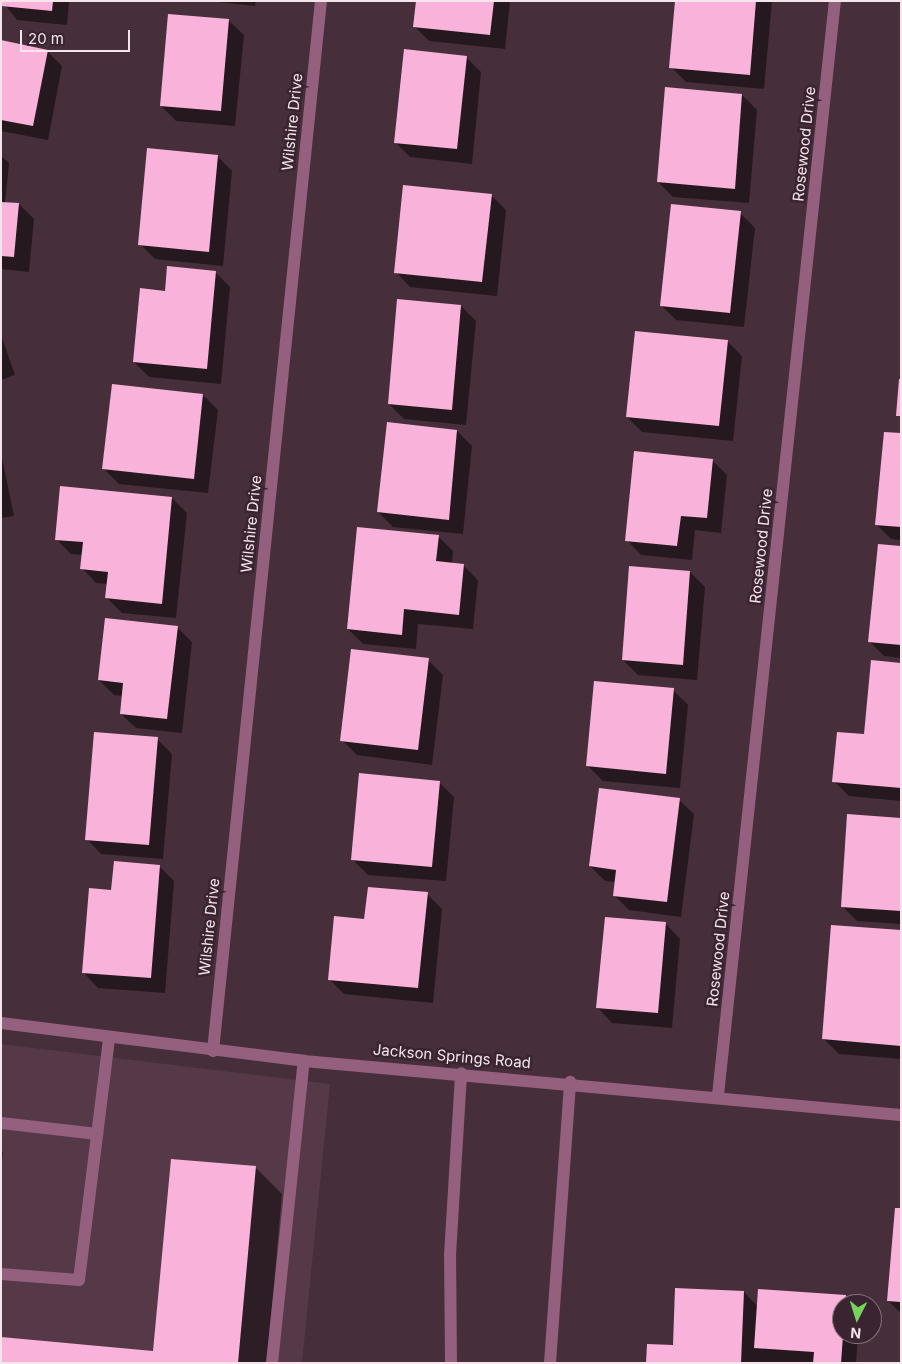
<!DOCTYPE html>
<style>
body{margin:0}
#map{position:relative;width:902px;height:1364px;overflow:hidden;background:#462e3b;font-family:Inter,sans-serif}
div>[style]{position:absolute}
.built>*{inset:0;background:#553948}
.shadow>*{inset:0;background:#0007}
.building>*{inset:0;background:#f9b3da}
.minor>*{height:12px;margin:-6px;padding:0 6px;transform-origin:6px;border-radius:6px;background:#955f7e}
span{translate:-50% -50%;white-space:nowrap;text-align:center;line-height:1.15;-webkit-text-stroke:5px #3b2431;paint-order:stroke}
.street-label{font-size:15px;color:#f4e5ed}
.frame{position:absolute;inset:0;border:2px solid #f4e5ed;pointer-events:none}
.north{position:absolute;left:832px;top:1294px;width:50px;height:50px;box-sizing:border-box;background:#3b2431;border:1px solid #85717c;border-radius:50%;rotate:185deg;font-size:14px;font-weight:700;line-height:20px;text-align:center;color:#f4e5ed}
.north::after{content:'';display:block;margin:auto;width:18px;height:22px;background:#76d25a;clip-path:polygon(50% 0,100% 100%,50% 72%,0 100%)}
.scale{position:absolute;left:20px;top:30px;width:110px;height:22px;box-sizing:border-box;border:2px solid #f4e5ed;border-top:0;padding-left:6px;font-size:15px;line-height:18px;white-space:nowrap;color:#f4e5ed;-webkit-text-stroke:4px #3b2431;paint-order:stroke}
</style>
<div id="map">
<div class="built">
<i style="clip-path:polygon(1px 1044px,330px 1084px,302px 1363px,1px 1363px)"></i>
</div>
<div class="shadow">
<i style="clip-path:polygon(2px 1px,69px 1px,67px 25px,17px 20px)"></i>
<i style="clip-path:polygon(208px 1px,256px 1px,255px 6px)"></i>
<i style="clip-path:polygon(417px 1px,510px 1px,505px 49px,429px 41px,414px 26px)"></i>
<i style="clip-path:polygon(677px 1px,772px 1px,764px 89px,686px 82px,671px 67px)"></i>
<i style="clip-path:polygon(229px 21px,244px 35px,235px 126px,176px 121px,161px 106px)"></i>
<i style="clip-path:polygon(1px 42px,47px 51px,62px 66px,48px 140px,1px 131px)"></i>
<i style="clip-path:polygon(466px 57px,481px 72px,472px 164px,410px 157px,395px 142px)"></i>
<i style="clip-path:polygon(742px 95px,757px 110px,749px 203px,673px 197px,658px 182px)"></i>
<i style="clip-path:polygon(1px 156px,9px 163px,5px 203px,19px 204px,34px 219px,29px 272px,1px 269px)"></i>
<i style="clip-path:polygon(217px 156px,232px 171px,223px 266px,155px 259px,140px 244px)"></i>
<i style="clip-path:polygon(491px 195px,506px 210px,497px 296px,410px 287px,396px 272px)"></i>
<i style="clip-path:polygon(740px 213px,755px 228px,744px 327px,676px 320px,661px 305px)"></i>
<i style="clip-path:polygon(215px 272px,230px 287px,221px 384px,149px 377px,134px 362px,166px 292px)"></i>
<i style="clip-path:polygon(461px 306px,476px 321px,466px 425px,404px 419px,389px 404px)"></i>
<i style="clip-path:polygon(1px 335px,15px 375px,1px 380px)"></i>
<i style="clip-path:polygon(727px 341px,742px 356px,733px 441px,642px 432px,627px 417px)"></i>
<i style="clip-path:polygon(113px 386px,203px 395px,218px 410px,208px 493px,119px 484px,104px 469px)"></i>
<i style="clip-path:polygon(457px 431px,472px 446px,463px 534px,393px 527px,378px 512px)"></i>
<i style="clip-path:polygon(901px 435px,901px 540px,891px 539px,876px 524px)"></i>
<i style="clip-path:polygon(1px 453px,14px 516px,1px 518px)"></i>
<i style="clip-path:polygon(712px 460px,727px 475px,721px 533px,695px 530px,692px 560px,641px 555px,627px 540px)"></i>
<i style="clip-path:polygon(172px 498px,187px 513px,176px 618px,122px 613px,107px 598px,108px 584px,96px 583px,82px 568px,83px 555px,71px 554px,56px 539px)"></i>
<i style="clip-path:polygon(438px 536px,453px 551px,452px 564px,463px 565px,478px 580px,473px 629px,418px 624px,416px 649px,363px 644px,348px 629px)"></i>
<i style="clip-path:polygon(901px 548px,901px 658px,884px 656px,869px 641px)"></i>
<i style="clip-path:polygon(690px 572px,705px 587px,697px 680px,638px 675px,623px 660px)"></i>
<i style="clip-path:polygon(177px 627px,192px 642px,182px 733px,136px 728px,121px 714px,123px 696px,114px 695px,99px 680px)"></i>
<i style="clip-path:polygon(428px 660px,443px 675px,432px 765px,357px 755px,342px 740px)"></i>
<i style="clip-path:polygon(901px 665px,901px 801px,849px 796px,834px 781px,865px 736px)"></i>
<i style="clip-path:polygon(673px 690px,688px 705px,680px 788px,603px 781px,588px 766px)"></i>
<i style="clip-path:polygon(157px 739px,172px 754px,163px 859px,101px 854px,87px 839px)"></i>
<i style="clip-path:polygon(439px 782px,454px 797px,446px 881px,368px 875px,353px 860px)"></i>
<i style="clip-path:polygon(679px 800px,694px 814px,681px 917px,629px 910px,614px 895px,616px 882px,605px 881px,590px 866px)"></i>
<i style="clip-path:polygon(901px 819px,901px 924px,857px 921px,842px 906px)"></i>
<i style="clip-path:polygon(159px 866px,174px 881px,165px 993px,98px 988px,84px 973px)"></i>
<i style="clip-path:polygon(427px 894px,442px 909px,433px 1003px,344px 994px,329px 979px,365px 920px)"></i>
<i style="clip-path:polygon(666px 924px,680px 939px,672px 1028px,612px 1023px,598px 1008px)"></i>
<i style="clip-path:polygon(901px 932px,901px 1059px,839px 1054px,824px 1039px)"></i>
<i style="clip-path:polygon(1px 1150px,3px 1152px,1px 1174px)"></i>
<i style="clip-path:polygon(255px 1167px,282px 1194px,267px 1363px,1px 1363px,154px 1353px)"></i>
<i style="clip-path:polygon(901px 1210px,901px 1313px,888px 1301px)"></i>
<i style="clip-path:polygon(744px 1292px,758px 1307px,845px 1296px,853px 1304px,842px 1304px,842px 1334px,858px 1334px,856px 1363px,647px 1363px)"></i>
</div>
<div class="building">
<i style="clip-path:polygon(1px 1px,53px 1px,52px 11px,1px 6px)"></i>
<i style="clip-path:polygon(416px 1px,494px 1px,490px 35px,413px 27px)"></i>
<i style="clip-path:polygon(675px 1px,756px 1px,750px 75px,669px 68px)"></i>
<i style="clip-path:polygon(168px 14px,229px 19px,221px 111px,160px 106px)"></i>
<i style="clip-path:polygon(1px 40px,48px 50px,33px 126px,1px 120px)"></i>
<i style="clip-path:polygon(404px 49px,467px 56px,457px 149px,394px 143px)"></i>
<i style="clip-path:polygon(665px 87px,742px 94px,735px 189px,657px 182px)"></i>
<i style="clip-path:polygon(147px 148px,218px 155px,209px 252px,138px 245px)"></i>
<i style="clip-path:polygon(403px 185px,492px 194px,482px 282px,394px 273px)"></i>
<i style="clip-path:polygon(1px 202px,19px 203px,14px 257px,1px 256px)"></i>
<i style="clip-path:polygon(671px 204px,741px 211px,730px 313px,660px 306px)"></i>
<i style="clip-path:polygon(167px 266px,216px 271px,207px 369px,133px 362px,140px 288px,165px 291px)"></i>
<i style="clip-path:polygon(397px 299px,461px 305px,452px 410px,388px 404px)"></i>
<i style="clip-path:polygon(635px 331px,728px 340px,719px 426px,626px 417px)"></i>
<i style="clip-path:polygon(899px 379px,901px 379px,901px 416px,896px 416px)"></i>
<i style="clip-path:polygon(112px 384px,203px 394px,194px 479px,102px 469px)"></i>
<i style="clip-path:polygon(387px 422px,457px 430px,449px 520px,377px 512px)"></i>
<i style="clip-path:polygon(884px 432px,901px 433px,901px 527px,875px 525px)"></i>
<i style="clip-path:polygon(634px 451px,713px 459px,707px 518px,681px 516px,677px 546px,625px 541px)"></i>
<i style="clip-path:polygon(60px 486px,172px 497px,162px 604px,105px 598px,108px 572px,80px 569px,83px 542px,55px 540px)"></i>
<i style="clip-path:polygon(357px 527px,439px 535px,436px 561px,464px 564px,459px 615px,404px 609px,402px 635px,347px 629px)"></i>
<i style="clip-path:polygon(878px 544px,901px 546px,901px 645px,868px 642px)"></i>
<i style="clip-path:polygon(629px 566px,690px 571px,683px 665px,622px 660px)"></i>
<i style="clip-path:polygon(105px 618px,178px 626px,167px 719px,120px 714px,123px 683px,98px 680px)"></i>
<i style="clip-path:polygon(351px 649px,429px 658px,418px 750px,340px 741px)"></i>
<i style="clip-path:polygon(871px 660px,901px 663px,901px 788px,832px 782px,837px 732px,864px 734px)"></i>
<i style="clip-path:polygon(594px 681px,674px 688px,666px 774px,586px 766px)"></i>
<i style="clip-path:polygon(94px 732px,158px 737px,149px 845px,85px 840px)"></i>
<i style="clip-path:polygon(359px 773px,440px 781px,432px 867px,351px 860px)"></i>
<i style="clip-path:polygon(599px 788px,680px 798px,667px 902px,613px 896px,616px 870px,589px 866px)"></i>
<i style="clip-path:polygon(847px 814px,901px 818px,901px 911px,841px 907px)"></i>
<i style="clip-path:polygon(114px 861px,160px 865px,151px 978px,82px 973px,89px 888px,111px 890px)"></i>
<i style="clip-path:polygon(368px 887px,428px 892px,418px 988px,328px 980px,334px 916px,364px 919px)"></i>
<i style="clip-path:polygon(605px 917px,666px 922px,658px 1013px,596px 1008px)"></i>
<i style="clip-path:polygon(831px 925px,901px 930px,901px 1046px,822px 1039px)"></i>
<i style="clip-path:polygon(171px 1159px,256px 1166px,238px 1363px,1px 1363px,1px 1337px,153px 1351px)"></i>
<i style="clip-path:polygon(895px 1208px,901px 1208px,901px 1302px,887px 1301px)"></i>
<i style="clip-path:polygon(675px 1288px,744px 1291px,741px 1363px,646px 1363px,647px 1344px,673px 1345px)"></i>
<i style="clip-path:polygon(758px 1289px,846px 1295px,841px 1363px,813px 1363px,814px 1352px,754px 1348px)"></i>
</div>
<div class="minor">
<i style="left:1px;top:1023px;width:305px;rotate:7.1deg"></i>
<i style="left:304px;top:1061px;width:599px;rotate:5.17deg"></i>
<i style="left:213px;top:1051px;width:1056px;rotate:-84.13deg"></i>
<i style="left:718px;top:1095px;width:1100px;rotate:-83.9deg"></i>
<i style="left:1px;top:1123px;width:97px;rotate:6.5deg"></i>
<i style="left:1px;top:1274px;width:78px;rotate:4.4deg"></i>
<i style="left:79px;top:1280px;width:243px;rotate:-82.9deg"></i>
<i style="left:272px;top:1363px;width:304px;rotate:-84deg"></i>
<i style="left:451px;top:1363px;width:108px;rotate:-90.5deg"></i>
<i style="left:450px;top:1255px;width:182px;rotate:-86.5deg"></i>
<i style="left:550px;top:1363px;width:282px;rotate:-85.9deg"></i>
</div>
<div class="street-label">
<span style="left:292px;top:122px;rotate:-84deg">Wilshire Drive</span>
<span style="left:804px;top:144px;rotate:-84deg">Rosewood Drive</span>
<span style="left:251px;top:524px;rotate:-84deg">Wilshire Drive</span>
<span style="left:761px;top:546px;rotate:-84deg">Rosewood Drive</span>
<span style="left:209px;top:927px;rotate:-84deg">Wilshire Drive</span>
<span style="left:718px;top:949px;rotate:-84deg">Rosewood Drive</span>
<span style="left:452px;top:1056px;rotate:5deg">Jackson Springs Road</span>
</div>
<div class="frame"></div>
<div class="north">N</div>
<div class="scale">20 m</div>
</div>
